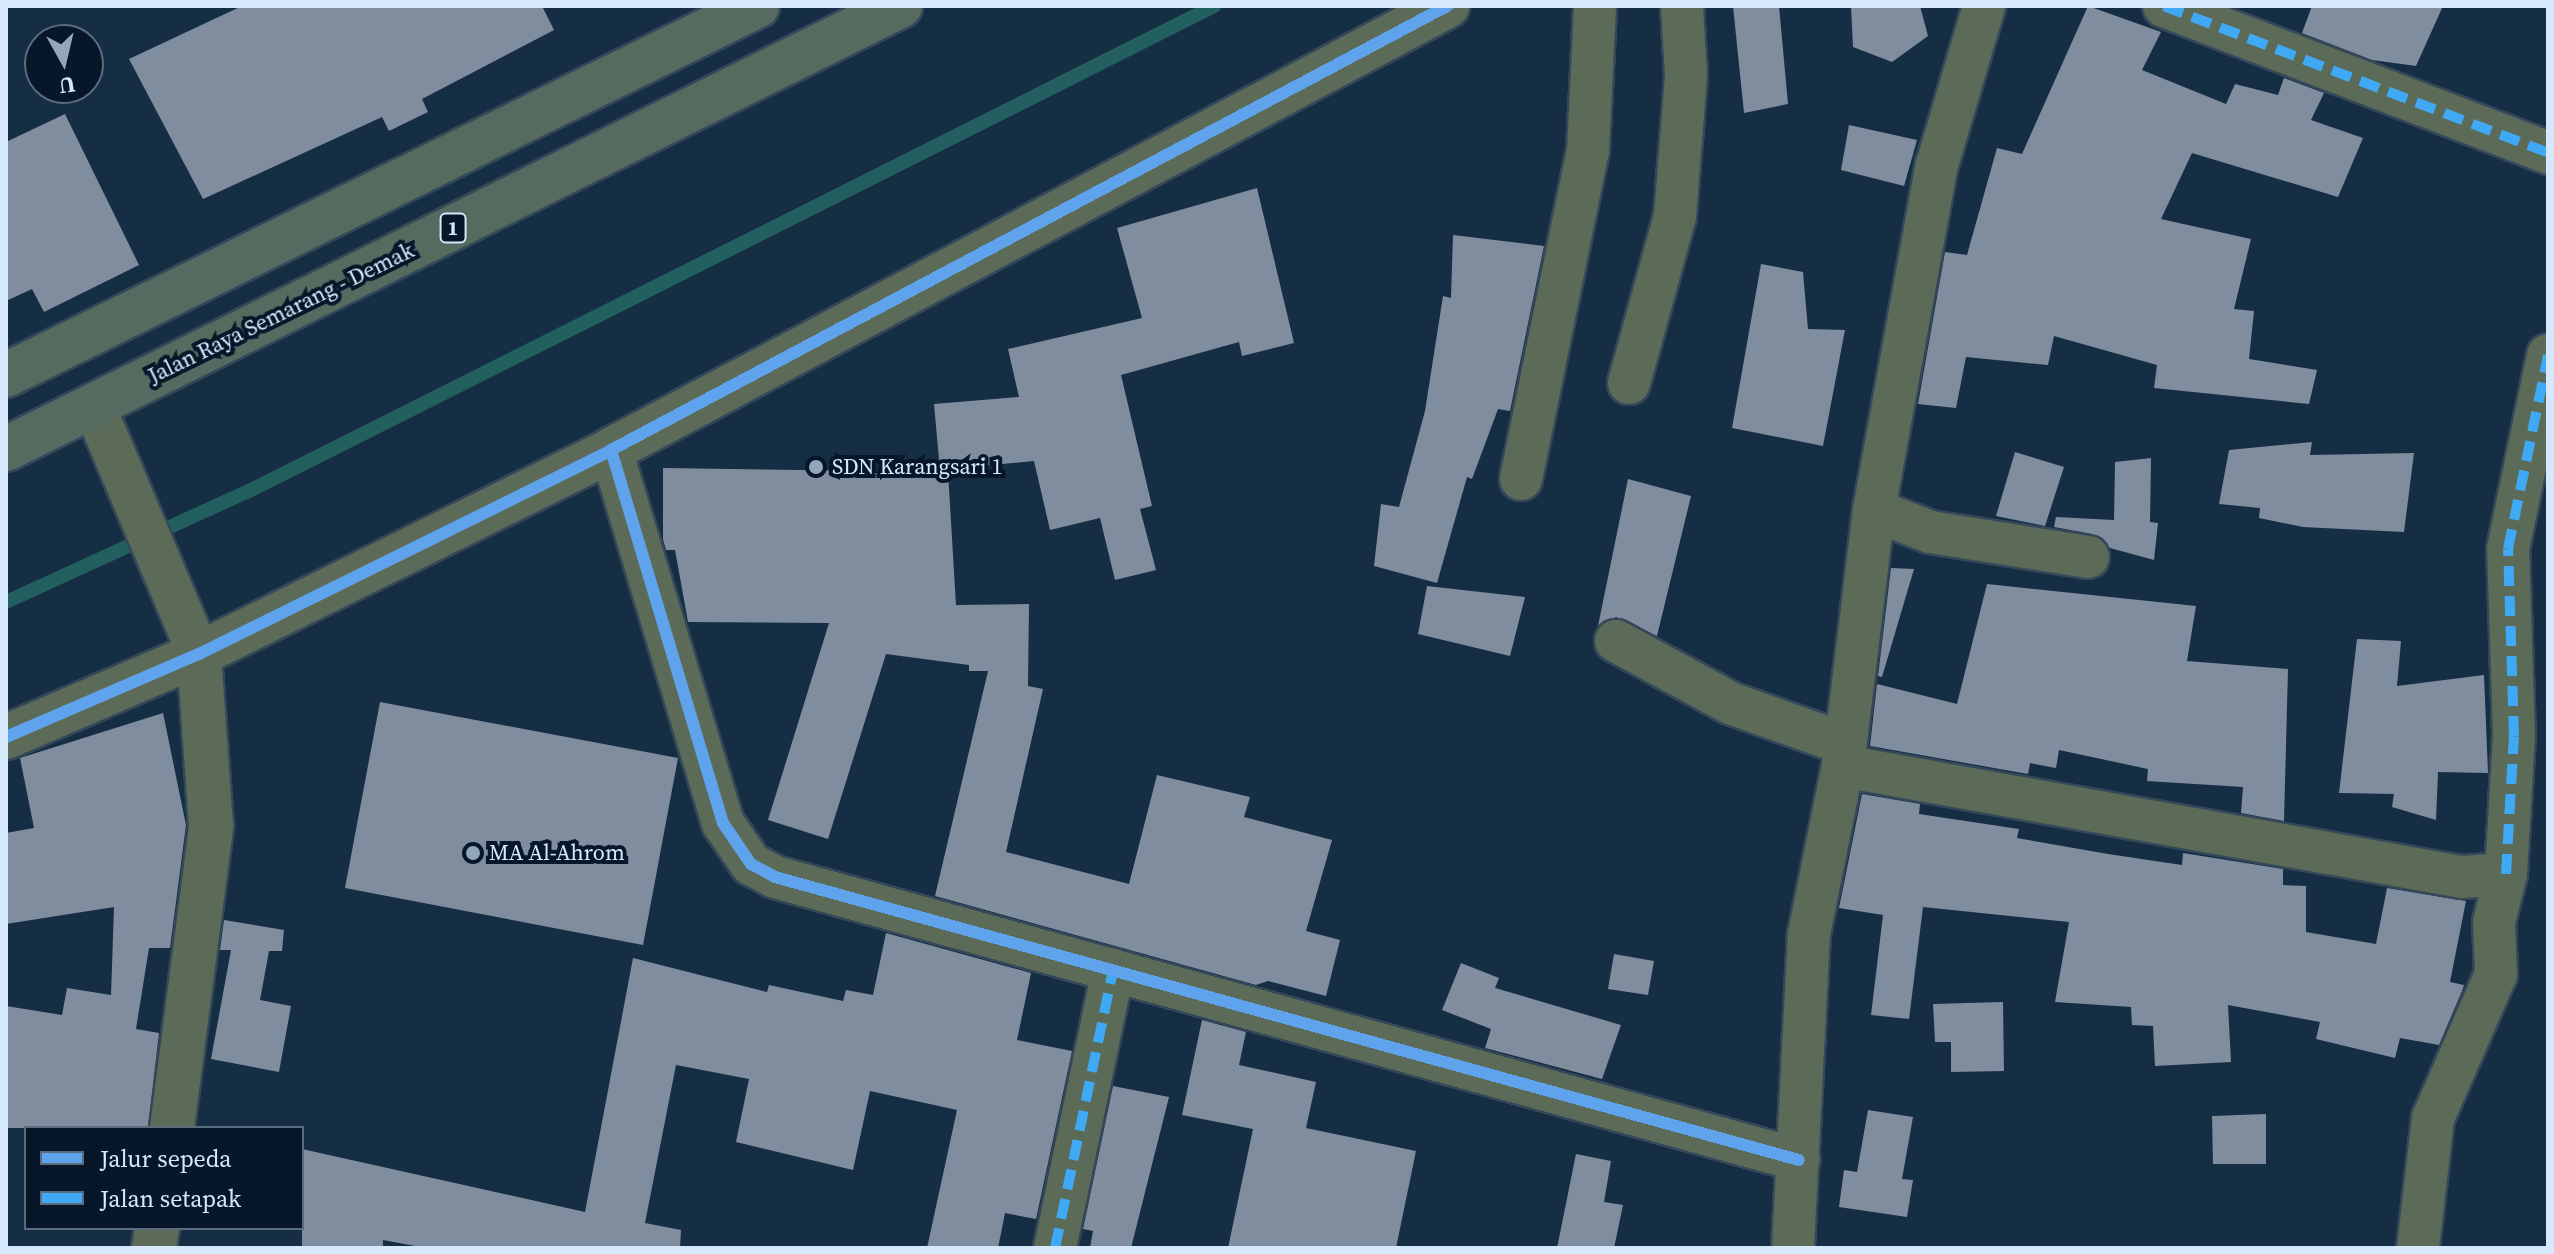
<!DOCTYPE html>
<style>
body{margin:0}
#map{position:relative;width:2554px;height:1254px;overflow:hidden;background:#162e44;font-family:"Source Serif 4",serif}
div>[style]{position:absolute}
.stream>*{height:14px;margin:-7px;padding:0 7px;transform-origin:7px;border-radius:7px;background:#225f5e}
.building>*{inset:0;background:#808d9e}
.roads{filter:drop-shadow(2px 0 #34485a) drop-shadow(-2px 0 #34485a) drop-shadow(0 2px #34485a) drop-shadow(0 -2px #34485a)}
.minor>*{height:42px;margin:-21px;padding:0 21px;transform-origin:21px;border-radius:21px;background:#5c6a58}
.tertiary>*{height:44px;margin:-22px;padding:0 22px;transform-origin:22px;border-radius:22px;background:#5c6a58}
.trunk>*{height:44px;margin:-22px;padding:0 22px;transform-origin:22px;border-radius:22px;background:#566a60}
.quiet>*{height:10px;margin-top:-5px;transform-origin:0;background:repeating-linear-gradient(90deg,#3fa9f5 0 20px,transparent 0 30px)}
.cycleway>*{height:12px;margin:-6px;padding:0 6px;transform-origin:6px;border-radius:6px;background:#60a3ed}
.dots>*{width:22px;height:22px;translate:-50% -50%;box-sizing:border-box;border:4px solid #071729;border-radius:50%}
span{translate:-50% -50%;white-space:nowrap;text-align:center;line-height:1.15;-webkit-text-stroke:8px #071729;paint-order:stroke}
.shield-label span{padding:2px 6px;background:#071729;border:2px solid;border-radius:6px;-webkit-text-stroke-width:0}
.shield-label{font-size:20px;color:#d6e8fc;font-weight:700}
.street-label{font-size:22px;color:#d6e8fc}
.poi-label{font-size:22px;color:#d6e8fc}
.left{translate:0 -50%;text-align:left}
.frame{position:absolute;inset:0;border:8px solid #d6e8fc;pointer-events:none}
.legend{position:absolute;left:24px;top:1126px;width:280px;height:104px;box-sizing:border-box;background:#071729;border:2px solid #5a6b7d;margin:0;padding:10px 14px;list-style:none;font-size:24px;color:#d6e8fc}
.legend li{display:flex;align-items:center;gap:16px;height:40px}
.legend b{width:40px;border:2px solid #5a6b7d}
.north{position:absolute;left:24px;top:24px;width:80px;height:80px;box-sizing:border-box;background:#071729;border:2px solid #5a6b7d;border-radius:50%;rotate:172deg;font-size:22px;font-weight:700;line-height:32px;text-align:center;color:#d6e8fc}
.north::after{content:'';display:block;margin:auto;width:28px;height:36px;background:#93a7bc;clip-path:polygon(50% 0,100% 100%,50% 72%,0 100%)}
</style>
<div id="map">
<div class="stream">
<i style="left:6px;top:602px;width:269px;rotate:-24.6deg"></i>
<i style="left:251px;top:490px;width:1078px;rotate:-26.68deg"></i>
</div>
<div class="building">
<i style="clip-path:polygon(242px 6px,542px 6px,554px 30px,422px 99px,428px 112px,389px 131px,382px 117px,203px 199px,129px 59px)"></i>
<i style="clip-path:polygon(1733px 6px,1779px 6px,1788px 104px,1744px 113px)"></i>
<i style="clip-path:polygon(1851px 6px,1920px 6px,1928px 36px,1892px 62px,1853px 47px)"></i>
<i style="clip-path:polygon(2088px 6px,2161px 32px,2142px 70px,2226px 104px,2235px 84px,2278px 95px,2284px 78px,2324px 93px,2311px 120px,2363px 138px,2338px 197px,2192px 153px,2161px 219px,2251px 239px,2234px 309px,2254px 311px,2249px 359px,2317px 370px,2309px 404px,2154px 388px,2157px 365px,2054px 336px,2048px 365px,1966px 357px,1956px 408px,1918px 404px,1945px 252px,1967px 255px,1997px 148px,2022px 154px)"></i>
<i style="clip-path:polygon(2312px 6px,2443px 6px,2416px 66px,2372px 60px,2302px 33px)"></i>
<i style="clip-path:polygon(65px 114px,139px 265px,44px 312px,32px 289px,6px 301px,6px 142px)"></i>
<i style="clip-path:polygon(1849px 125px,1917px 140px,1904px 186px,1841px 170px)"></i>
<i style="clip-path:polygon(1257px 188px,1294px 343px,1242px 356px,1239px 342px,1121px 375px,1152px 506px,1140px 509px,1156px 570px,1115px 580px,1100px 518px,1050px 530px,1034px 461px,940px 470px,934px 404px,1019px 397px,1008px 349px,1142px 318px,1117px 228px)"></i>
<i style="clip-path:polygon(1453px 235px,1544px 246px,1510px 411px,1498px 409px,1472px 479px,1467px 477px,1437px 583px,1374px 566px,1381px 504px,1399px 507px,1425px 411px,1443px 296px,1451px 298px)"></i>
<i style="clip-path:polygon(1761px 264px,1803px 272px,1808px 329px,1845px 330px,1823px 446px,1732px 428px)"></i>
<i style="clip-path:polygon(2312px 442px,2310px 455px,2414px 453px,2404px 532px,2303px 527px,2259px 518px,2260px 508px,2219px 504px,2229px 450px)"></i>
<i style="clip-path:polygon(2015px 452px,2064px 467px,2045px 526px,1996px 516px)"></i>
<i style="clip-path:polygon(2151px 458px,2150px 522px,2158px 523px,2154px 560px,2110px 548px,2092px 534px,2054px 527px,2056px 517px,2114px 520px,2115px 462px)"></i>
<i style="clip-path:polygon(663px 468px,948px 472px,956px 605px,1029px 604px,1028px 686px,1043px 689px,1006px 852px,1129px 884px,1157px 775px,1250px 797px,1244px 817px,1332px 840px,1306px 931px,1340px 940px,1326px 996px,1268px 981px,1256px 985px,935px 896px,988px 671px,969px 671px,969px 665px,886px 654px,828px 839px,768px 820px,829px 623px,688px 622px,675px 550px,666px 550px,663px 539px)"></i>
<i style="clip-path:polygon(1628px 479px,1691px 496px,1657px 636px,1616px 617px,1598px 626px)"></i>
<i style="clip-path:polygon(1891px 568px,1914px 569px,1882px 677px,1878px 676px)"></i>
<i style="clip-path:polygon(1987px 584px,2196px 606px,2187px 661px,2288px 669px,2284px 821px,2241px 813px,2243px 787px,2147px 781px,2148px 769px,2059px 750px,2056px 768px,2030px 763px,2028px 774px,1870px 746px,1877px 684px,1957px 704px)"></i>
<i style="clip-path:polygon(1427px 586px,1525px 597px,1510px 656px,1418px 634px)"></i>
<i style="clip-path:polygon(2357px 639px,2401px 641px,2397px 686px,2484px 675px,2488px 773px,2438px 772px,2436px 820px,2392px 807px,2394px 794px,2339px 793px)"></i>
<i style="clip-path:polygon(380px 702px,678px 758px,643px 945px,345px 888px)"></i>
<i style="clip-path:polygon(163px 713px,186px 825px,170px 948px,149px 948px,136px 1029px,159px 1033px,148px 1128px,6px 1128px,6px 1006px,62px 1015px,67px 988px,111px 995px,114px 907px,6px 924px,6px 833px,34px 828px,20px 758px)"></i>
<i style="clip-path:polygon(1862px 794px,1920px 804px,1919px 814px,2019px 829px,2017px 838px,2108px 854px,2182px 865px,2183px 853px,2283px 869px,2283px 885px,2306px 886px,2306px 932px,2376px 944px,2387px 888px,2466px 901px,2450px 982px,2464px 985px,2462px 991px,2439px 1045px,2400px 1038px,2395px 1058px,2316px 1039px,2320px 1022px,2228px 1005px,2231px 1062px,2155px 1066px,2153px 1026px,2132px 1025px,2131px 1007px,2055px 1002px,2069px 922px,1923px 907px,1909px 1019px,1871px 1015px,1883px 915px,1839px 908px)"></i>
<i style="clip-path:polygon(224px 920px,284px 930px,282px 951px,269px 951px,260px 1000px,291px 1006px,279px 1072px,211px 1059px,231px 950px,220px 950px)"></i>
<i style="clip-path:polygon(886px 933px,1031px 973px,1017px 1040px,1072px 1051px,1036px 1219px,1005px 1213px,998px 1248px,927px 1248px,957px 1110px,870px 1091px,853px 1170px,736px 1142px,749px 1079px,676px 1065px,645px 1223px,681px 1230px,680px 1248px,426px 1248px,383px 1240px,383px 1248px,302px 1248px,302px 1149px,585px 1212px,633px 958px,767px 992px,769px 985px,843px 1001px,846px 990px,873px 995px)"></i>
<i style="clip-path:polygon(1614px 954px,1654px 961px,1648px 995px,1608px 989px)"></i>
<i style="clip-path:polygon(1461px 963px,1499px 978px,1495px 988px,1621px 1025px,1602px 1079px,1485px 1048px,1491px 1029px,1442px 1010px)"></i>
<i style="clip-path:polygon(2003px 1002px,2004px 1071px,1951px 1072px,1951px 1042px,1935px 1042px,1933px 1004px)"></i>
<i style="clip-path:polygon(1202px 1020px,1246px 1032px,1239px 1065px,1316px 1082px,1306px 1128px,1416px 1151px,1396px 1248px,1228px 1248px,1253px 1129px,1182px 1115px)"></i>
<i style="clip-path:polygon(1113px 1086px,1169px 1097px,1131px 1248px,1090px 1248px,1093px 1231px,1083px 1229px)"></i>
<i style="clip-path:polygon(1868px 1110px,1913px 1117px,1902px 1179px,1913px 1180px,1907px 1217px,1839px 1207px,1844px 1170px,1857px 1172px)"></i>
<i style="clip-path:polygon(2266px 1114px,2266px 1164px,2213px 1164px,2212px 1116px)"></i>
<i style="clip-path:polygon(1576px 1154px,1611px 1161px,1604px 1202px,1623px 1205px,1614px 1248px,1557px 1248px)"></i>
</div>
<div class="roads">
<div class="minor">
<i style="left:2164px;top:6px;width:411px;rotate:20.9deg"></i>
<i style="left:1629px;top:383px;width:173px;rotate:-74.6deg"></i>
<i style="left:1675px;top:216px;width:141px;rotate:-85.5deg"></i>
<i style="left:1686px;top:75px;width:69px;rotate:-93.3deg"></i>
<i style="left:94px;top:406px;width:269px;rotate:67.1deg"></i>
<i style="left:611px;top:450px;width:389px;rotate:73.3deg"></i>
<i style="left:723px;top:823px;width:50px;rotate:55.7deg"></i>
<i style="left:751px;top:864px;width:27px;rotate:28deg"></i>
<i style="left:775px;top:877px;width:1062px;rotate:15.45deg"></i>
<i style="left:1521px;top:479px;width:335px;rotate:-78.5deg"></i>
<i style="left:1588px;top:151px;width:145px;rotate:-87.2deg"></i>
<i style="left:1874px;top:510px;width:60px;rotate:21.4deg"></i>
<i style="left:1930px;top:532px;width:160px;rotate:9deg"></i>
<i style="left:1616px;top:641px;width:130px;rotate:28.5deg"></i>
<i style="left:1730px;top:703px;width:122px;rotate:19.6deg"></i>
<i style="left:1843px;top:766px;width:629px;rotate:10.17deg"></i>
<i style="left:2462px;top:877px;width:44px;rotate:-3.9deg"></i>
<i style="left:2506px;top:874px;width:49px;rotate:104deg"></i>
<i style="left:2494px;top:922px;width:52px;rotate:87.8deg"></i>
<i style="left:2496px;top:974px;width:157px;rotate:113.6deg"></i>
<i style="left:2433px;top:1118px;width:131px;rotate:96.6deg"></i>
<i style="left:2506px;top:874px;width:138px;rotate:-86.7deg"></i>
<i style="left:2514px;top:736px;width:187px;rotate:-91.8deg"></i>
<i style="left:2508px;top:549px;width:198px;rotate:-78.3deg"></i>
<i style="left:1055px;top:1248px;width:284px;rotate:-78.2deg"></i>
<i style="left:1793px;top:1248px;width:314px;rotate:-87.1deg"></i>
<i style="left:1809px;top:934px;width:171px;rotate:-78.6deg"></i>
<i style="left:1843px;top:766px;width:258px;rotate:-83.1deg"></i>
<i style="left:1874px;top:510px;width:351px;rotate:-79.7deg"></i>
<i style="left:1937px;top:165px;width:166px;rotate:-73.5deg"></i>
</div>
<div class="tertiary">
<i style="left:6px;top:737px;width:210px;rotate:-23.3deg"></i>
<i style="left:199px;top:654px;width:460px;rotate:-26.3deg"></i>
<i style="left:611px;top:450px;width:947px;rotate:-27.97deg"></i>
<i style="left:172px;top:1128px;width:305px;rotate:-82.6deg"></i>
<i style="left:211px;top:826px;width:172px;rotate:-94deg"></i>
<i style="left:154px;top:1248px;width:20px;rotate:-81deg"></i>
</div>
<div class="trunk">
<i style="left:6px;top:375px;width:837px;rotate:-26.17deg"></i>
<i style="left:6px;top:449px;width:998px;rotate:-26.36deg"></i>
</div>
</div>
<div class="quiet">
<i style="left:2164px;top:6px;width:411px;rotate:20.9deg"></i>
<i style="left:2506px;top:874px;width:138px;rotate:-86.7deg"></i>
<i style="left:2514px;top:736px;width:187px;rotate:-91.8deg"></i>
<i style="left:2508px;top:549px;width:198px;rotate:-78.3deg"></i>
<i style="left:1055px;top:1248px;width:284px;rotate:-78.2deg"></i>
</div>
<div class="cycleway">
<i style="left:611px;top:450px;width:389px;rotate:73.3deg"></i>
<i style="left:723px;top:823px;width:50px;rotate:55.7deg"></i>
<i style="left:751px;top:864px;width:27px;rotate:28deg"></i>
<i style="left:775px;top:877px;width:1062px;rotate:15.45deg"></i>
<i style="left:6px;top:737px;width:210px;rotate:-23.3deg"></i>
<i style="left:199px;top:654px;width:460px;rotate:-26.3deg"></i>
<i style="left:611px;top:450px;width:947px;rotate:-27.97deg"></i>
</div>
<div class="dots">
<i style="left:816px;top:467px;background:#93a7bc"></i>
<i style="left:473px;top:853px;background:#93a7bc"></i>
</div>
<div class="shield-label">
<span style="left:453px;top:228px">1</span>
</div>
<div class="street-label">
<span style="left:281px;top:313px;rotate:-26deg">Jalan Raya Semarang - Demak</span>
</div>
<div class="poi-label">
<span class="left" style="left:832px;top:467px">SDN Karangsari 1</span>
<span class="left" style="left:489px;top:853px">MA Al-Ahrom</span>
</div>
<div class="frame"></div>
<ul class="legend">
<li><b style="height:10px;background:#60a3ed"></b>Jalur sepeda</li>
<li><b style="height:10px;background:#3fa9f5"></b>Jalan setapak</li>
</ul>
<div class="north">U</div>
</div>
